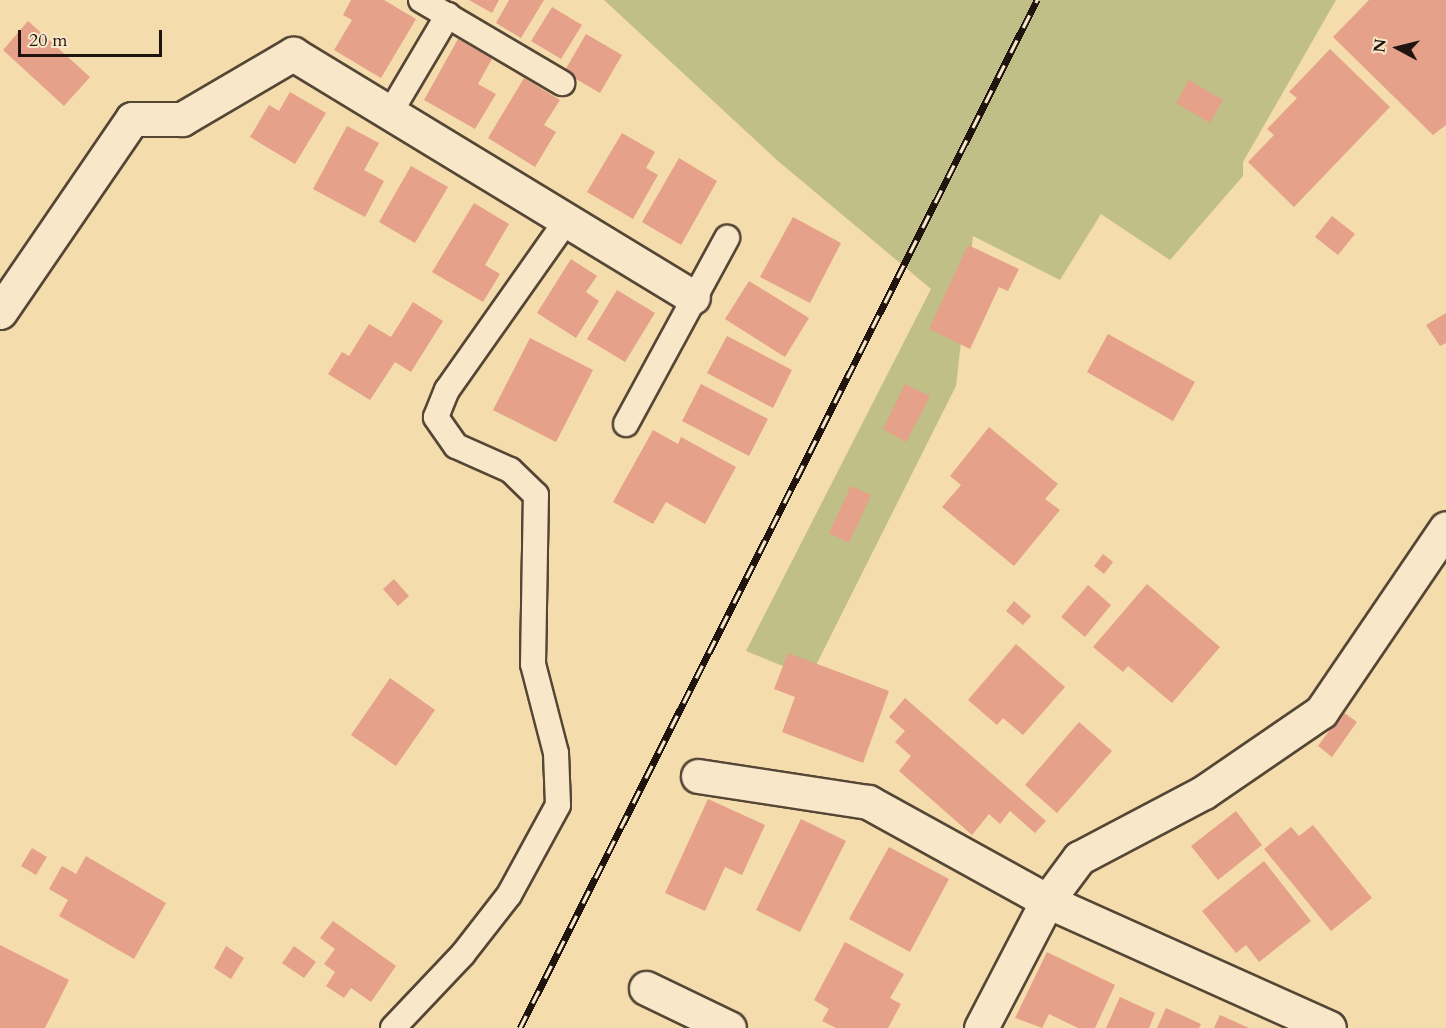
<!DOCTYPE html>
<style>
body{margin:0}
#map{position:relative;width:1446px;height:1028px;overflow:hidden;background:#f5dcac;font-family:Cardo,serif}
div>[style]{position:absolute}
.green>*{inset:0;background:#bfbf87}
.building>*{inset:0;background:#e5a189}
.roads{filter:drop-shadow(2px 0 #554636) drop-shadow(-2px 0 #554636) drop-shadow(0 2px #554636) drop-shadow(0 -2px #554636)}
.service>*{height:24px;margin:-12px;padding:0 12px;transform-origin:12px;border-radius:12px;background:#f8e8c9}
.minor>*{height:33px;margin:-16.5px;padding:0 16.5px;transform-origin:16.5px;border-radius:16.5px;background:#f8e8c9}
.rail>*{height:7px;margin-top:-3.5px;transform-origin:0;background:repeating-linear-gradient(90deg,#f8e8c9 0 14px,#20140f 0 28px);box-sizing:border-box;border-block:2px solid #20140f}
span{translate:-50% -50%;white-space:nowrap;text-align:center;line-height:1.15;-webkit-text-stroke:5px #f8e8c9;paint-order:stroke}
.north{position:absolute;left:1368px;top:18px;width:60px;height:60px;-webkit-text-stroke:4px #f8e8c9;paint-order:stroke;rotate:277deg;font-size:16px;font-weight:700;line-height:24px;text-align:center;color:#20140f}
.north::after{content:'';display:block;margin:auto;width:21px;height:27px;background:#20140f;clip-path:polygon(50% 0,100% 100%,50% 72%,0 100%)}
.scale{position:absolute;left:18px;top:30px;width:144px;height:27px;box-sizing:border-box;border:3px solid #20140f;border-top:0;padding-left:8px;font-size:18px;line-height:21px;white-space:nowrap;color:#20140f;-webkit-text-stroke:4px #f8e8c9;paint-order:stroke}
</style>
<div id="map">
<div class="green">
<i style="clip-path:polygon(604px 0,1336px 0,1243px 162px,1243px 176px,1170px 260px,1101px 214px,1060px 280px,973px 236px,956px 386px,810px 677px,746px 651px,931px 289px,778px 161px)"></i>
</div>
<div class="building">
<i style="clip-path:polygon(351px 0,384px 0,416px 19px,381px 78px,334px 50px,352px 20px,343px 15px)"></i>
<i style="clip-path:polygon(469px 0,499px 0,492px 13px)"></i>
<i style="clip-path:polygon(509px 0,544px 0,521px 38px,496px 23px)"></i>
<i style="clip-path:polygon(1369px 0,1446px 0,1446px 125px,1433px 135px,1333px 37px)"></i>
<i style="clip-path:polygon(552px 7px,582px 25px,561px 59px,531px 41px)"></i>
<i style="clip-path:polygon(28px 21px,90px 77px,64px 106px,3px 50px)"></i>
<i style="clip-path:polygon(586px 34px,622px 55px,600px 93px,564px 72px)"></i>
<i style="clip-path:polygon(458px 39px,492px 59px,478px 84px,496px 94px,475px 129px,424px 100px)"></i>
<i style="clip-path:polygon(1330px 49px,1390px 107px,1294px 207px,1248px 162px,1274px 135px,1267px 129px,1297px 98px,1289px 92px)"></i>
<i style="clip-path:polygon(524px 78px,560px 100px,544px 125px,556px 132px,535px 167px,488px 138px)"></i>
<i style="clip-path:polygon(1189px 80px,1223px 100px,1210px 123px,1176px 103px)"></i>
<i style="clip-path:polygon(290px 92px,326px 113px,295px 164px,250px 137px,269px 105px,279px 111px)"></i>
<i style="clip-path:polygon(347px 126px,379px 143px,364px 170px,384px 181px,365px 217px,313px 189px)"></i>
<i style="clip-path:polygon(622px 133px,655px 152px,646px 168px,658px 175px,633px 219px,587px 192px)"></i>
<i style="clip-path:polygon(679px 158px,717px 181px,681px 245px,642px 222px)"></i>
<i style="clip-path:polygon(411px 166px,448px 187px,415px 243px,379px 222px)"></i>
<i style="clip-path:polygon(474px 203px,509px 224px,485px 265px,500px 274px,483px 302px,432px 272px)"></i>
<i style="clip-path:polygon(1332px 216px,1355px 234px,1338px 255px,1315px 237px)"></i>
<i style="clip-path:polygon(793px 217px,841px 243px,810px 303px,760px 277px)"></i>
<i style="clip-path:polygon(968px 245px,1019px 269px,1008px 291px,999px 287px,970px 349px,929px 329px)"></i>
<i style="clip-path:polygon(571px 259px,597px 276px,586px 292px,599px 301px,576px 338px,537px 313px)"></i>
<i style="clip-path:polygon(749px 281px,809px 318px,785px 357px,725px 319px)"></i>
<i style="clip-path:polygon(617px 290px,655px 313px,625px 362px,587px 339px)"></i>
<i style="clip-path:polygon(413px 302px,443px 321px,411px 372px,395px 362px,370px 400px,328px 374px,342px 352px,349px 356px,369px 324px,391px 337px)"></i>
<i style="clip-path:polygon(1446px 313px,1446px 343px,1440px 346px,1426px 325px)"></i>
<i style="clip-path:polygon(1108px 334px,1195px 382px,1173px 421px,1087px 372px)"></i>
<i style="clip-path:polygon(727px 336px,792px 370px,773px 408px,707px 373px)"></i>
<i style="clip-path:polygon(530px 338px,593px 370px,556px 442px,493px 410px)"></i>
<i style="clip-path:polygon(701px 384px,768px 419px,749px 456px,682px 421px)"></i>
<i style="clip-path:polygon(905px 384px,930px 396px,906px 442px,883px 429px)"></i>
<i style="clip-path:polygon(989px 427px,1058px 484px,1045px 499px,1060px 510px,1014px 566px,942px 507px,961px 485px,950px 476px)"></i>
<i style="clip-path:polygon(653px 430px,678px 444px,681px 437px,736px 467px,705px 524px,666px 502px,653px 524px,613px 502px)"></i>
<i style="clip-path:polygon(851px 486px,871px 495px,849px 543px,829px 533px)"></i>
<i style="clip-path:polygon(1103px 554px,1113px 562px,1104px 574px,1094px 566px)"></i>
<i style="clip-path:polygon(394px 579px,409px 596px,398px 606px,383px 589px)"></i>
<i style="clip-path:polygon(1147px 584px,1220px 647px,1172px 703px,1128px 666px,1123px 672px,1093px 647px)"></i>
<i style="clip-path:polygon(1088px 585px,1111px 605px,1085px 637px,1061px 617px)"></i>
<i style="clip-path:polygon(1014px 601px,1031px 616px,1023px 625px,1006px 611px)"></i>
<i style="clip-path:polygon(1016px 644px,1065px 687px,1023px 735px,1003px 718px,997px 725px,968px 700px)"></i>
<i style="clip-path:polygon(788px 653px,889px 691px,863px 763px,782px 732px,795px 697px,774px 689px)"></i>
<i style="clip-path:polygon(390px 678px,435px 710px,396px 766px,351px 735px)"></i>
<i style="clip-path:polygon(905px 698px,1046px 821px,1035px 833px,1010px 811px,1000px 824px,989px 814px,972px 835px,899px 771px,911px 756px,895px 742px,905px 731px,889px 717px)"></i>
<i style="clip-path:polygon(1343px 712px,1357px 722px,1332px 757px,1318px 746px)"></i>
<i style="clip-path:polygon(1079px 722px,1112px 751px,1057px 813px,1025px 785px)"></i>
<i style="clip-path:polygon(708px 799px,765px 825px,742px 875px,725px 867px,705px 911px,665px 893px)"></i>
<i style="clip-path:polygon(1236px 811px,1262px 845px,1218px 880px,1191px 846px)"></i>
<i style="clip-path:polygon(801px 819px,846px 841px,800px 932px,756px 910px)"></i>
<i style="clip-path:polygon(1313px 825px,1372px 898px,1331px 931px,1264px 849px,1291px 827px,1299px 836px)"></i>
<i style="clip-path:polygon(889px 847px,949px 879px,910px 952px,849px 919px)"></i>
<i style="clip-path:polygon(32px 848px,47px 857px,36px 875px,21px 866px)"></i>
<i style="clip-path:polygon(86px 856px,166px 903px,134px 959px,59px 916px,68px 900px,49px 889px,62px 866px,76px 874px)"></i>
<i style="clip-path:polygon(1264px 861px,1311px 921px,1259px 962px,1246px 945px,1236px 953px,1202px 911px)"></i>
<i style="clip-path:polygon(333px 921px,396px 966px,371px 1002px,351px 988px,344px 998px,326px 986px,335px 972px,324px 964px,335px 949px,320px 938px)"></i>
<i style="clip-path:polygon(845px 942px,904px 974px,890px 998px,901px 1004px,888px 1028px,836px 1028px,822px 1021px,829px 1009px,814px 1000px)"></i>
<i style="clip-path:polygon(0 945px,69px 980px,45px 1028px,0 1028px)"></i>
<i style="clip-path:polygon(226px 946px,244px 958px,231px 979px,214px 968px)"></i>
<i style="clip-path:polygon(294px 946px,316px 962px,304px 978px,282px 963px)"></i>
<i style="clip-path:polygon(1047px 952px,1115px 985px,1095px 1028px,1078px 1028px,1049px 1014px,1042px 1028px,1015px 1018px)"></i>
<i style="clip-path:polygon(1120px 997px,1155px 1013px,1149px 1028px,1106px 1028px)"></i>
<i style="clip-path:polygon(1166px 1008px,1201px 1024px,1199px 1028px,1157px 1028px)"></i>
<i style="clip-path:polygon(1220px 1015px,1249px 1028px,1214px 1028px)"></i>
</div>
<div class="roads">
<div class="service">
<i style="left:421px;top:0;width:164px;rotate:30.5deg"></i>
<i style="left:390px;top:113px;width:114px;rotate:-59.4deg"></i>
<i style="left:626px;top:424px;width:212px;rotate:-61.5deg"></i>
<i style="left:393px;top:1028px;width:102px;rotate:-46.6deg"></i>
<i style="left:463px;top:954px;width:75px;rotate:-52.1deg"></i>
<i style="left:509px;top:895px;width:102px;rotate:-61.4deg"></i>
<i style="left:558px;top:805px;width:52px;rotate:-92.2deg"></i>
<i style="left:556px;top:753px;width:92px;rotate:-104.5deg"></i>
<i style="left:533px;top:664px;width:169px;rotate:-89deg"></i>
<i style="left:536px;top:495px;width:36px;rotate:-136deg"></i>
<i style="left:510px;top:470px;width:59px;rotate:-156deg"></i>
<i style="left:456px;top:446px;width:35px;rotate:-125deg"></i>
<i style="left:436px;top:417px;width:29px;rotate:-68deg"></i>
<i style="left:447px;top:390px;width:208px;rotate:-54.8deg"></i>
</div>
<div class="minor">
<i style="left:0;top:312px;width:234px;rotate:-55.6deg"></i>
<i style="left:132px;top:119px;width:50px"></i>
<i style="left:182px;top:119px;width:129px;rotate:-30.4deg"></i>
<i style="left:293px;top:54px;width:468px;rotate:31.3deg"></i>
<i style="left:698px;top:776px;width:172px;rotate:8.7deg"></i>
<i style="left:868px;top:802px;width:205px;rotate:28.9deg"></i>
<i style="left:1047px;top:901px;width:309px;rotate:24.2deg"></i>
<i style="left:646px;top:988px;width:92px;rotate:25.7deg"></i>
<i style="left:981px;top:1028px;width:143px;rotate:-62.5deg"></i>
<i style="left:1047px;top:901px;width:54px;rotate:-53.3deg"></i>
<i style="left:1079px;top:858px;width:141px;rotate:-27.8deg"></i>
<i style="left:1204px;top:792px;width:142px;rotate:-34.4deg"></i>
<i style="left:1321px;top:712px;width:222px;rotate:-55.8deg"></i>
</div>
</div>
<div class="rail">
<i style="left:520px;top:1028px;width:1151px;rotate:-63.3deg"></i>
</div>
<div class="north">N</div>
<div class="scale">20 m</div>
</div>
